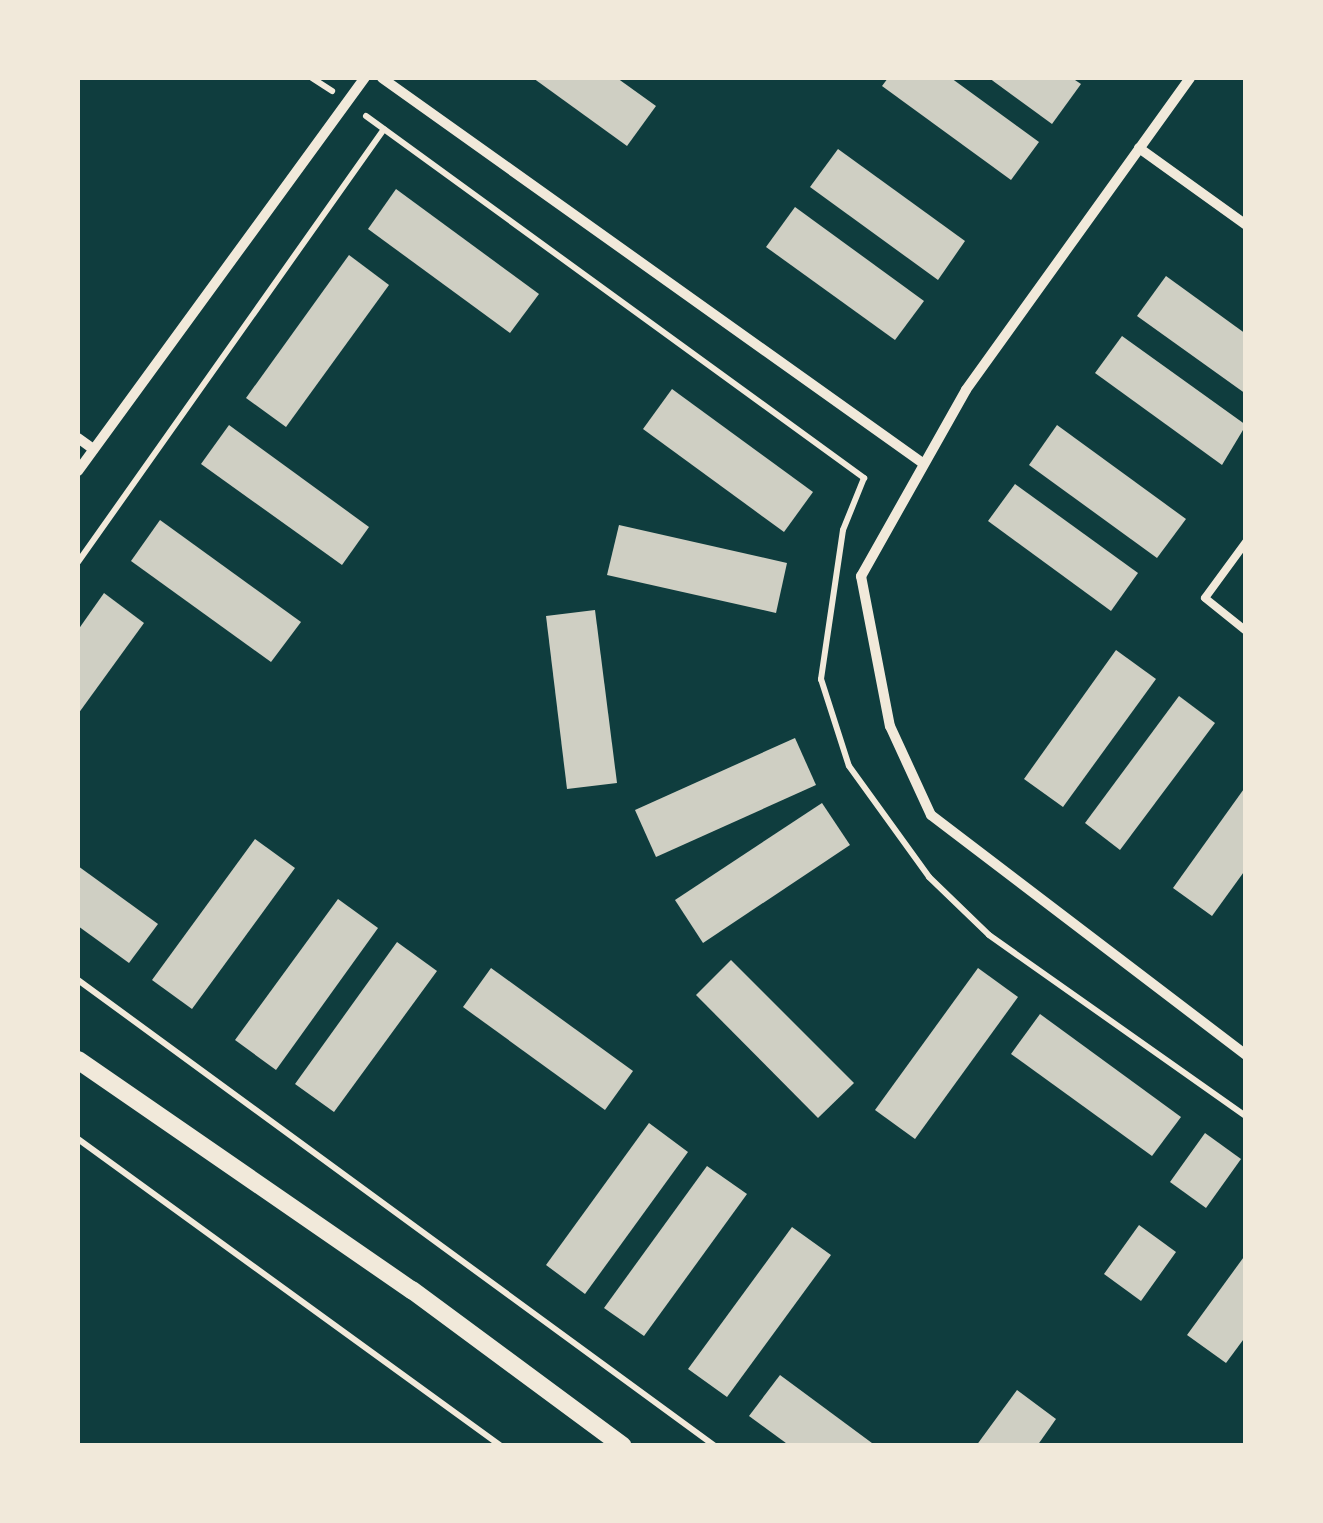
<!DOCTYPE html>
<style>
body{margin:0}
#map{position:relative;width:1323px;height:1523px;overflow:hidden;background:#0f3d3e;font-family:Arial,sans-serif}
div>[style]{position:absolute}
.building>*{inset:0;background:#cfcfc3}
.path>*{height:6px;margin:-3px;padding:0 3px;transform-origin:3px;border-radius:3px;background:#f1e9da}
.service>*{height:8px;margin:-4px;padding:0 4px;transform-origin:4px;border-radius:4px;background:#f1e9da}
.minor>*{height:10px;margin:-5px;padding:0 5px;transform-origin:5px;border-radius:5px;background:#f1e9da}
.tertiary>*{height:18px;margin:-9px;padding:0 9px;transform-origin:9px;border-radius:9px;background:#f1e9da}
span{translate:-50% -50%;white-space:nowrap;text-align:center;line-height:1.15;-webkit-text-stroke:9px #f1e9da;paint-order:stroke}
.frame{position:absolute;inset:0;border:80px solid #f1e9da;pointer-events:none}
</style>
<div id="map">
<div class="building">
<i style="clip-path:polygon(533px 78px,617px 78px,656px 106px,627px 146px)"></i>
<i style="clip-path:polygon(888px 78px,951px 78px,1039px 142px,1011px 180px,882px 86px)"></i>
<i style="clip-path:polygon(989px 78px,1072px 78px,1081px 84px,1052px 124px)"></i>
<i style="clip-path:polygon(838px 149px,965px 241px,938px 280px,810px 187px)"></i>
<i style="clip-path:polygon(396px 189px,539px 294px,510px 333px,368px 229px)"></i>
<i style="clip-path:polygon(795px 207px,924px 301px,895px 340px,766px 247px)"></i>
<i style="clip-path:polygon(349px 255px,389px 285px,286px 427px,246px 398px)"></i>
<i style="clip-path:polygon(1166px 276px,1246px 334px,1246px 394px,1137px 316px)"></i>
<i style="clip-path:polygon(1122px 336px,1246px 425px,1222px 465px,1095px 373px)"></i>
<i style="clip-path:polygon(672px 389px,813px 492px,784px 532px,643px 429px)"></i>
<i style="clip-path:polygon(229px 425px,369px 527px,342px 565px,201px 464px)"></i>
<i style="clip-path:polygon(1057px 425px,1186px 519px,1157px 558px,1029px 465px)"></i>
<i style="clip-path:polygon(1015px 484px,1138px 573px,1111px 611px,988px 521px)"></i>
<i style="clip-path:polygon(160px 520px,301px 622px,271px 662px,131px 561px)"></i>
<i style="clip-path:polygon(619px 525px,787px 563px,776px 613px,607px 575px)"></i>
<i style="clip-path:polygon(104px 593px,144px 623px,78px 714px,78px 630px)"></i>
<i style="clip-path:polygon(595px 610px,617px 783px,567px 789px,546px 616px)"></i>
<i style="clip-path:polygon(1116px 650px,1156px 679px,1063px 807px,1024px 779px)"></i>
<i style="clip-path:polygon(1179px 696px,1215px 723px,1120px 850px,1085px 823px)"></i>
<i style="clip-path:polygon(795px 738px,816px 785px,656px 857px,635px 810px)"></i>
<i style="clip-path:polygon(1246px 786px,1246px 869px,1212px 916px,1173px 888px)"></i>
<i style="clip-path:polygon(822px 803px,850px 845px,703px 943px,675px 900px)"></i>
<i style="clip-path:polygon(255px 839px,295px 868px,192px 1009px,152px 980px)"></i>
<i style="clip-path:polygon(78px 866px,158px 924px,129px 963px,78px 926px)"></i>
<i style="clip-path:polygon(338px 899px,378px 928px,276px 1070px,235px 1040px)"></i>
<i style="clip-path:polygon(397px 942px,437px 971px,334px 1112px,295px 1084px)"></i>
<i style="clip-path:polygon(731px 960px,854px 1083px,818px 1118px,696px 995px)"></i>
<i style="clip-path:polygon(491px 968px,633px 1071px,605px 1110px,463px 1007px)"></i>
<i style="clip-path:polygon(978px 968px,1018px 997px,915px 1139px,875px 1110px)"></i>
<i style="clip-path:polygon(1040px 1014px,1181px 1117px,1152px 1156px,1011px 1054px)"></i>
<i style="clip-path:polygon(649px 1123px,688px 1152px,585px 1294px,546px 1265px)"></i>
<i style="clip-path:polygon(1205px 1133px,1241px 1159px,1206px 1208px,1170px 1182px)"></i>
<i style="clip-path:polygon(707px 1166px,747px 1194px,644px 1336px,604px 1308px)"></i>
<i style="clip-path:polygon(1139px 1225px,1176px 1252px,1141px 1301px,1104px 1274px)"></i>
<i style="clip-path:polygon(792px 1227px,831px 1255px,727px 1397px,688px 1369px)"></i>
<i style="clip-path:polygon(1246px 1254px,1246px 1336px,1226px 1363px,1187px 1335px)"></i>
<i style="clip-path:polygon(780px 1375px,876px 1446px,790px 1446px,749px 1416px)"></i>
<i style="clip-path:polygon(1017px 1390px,1056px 1419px,1037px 1446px,976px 1446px)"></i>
</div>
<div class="path">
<i style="left:312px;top:78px;width:24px;rotate:33deg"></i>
<i style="left:366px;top:116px;width:616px;rotate:36.01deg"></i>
<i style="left:864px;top:478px;width:56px;rotate:112deg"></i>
<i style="left:843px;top:530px;width:151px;rotate:98.4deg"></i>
<i style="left:821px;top:679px;width:91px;rotate:72.2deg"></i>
<i style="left:849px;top:766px;width:137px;rotate:54.2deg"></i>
<i style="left:929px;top:877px;width:83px;rotate:44deg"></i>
<i style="left:989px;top:935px;width:314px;rotate:35.2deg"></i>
<i style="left:78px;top:562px;width:530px;rotate:-54.75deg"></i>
<i style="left:78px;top:980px;width:789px;rotate:36.19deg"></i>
<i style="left:78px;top:1139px;width:523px;rotate:35.97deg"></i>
</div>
<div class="service">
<i style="left:1246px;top:542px;width:69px;rotate:126.2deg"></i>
<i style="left:1205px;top:598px;width:53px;rotate:38.8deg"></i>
</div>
<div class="minor">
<i style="left:382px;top:78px;width:665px;rotate:35.46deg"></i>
<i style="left:1190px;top:78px;width:384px;rotate:125.7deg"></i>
<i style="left:966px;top:390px;width:214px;rotate:119.4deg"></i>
<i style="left:861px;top:576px;width:153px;rotate:79.1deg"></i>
<i style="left:890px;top:726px;width:98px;rotate:65.3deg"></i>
<i style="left:931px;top:815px;width:396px;rotate:37.3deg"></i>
<i style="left:1139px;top:148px;width:132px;rotate:35.7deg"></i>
<i style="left:78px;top:438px;width:19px;rotate:36deg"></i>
<i style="left:78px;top:471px;width:487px;rotate:-53.9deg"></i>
</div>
<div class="tertiary">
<i style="left:78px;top:1060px;width:406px;rotate:34.6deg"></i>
<i style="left:412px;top:1290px;width:262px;rotate:36.5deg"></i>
</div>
<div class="frame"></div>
</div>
